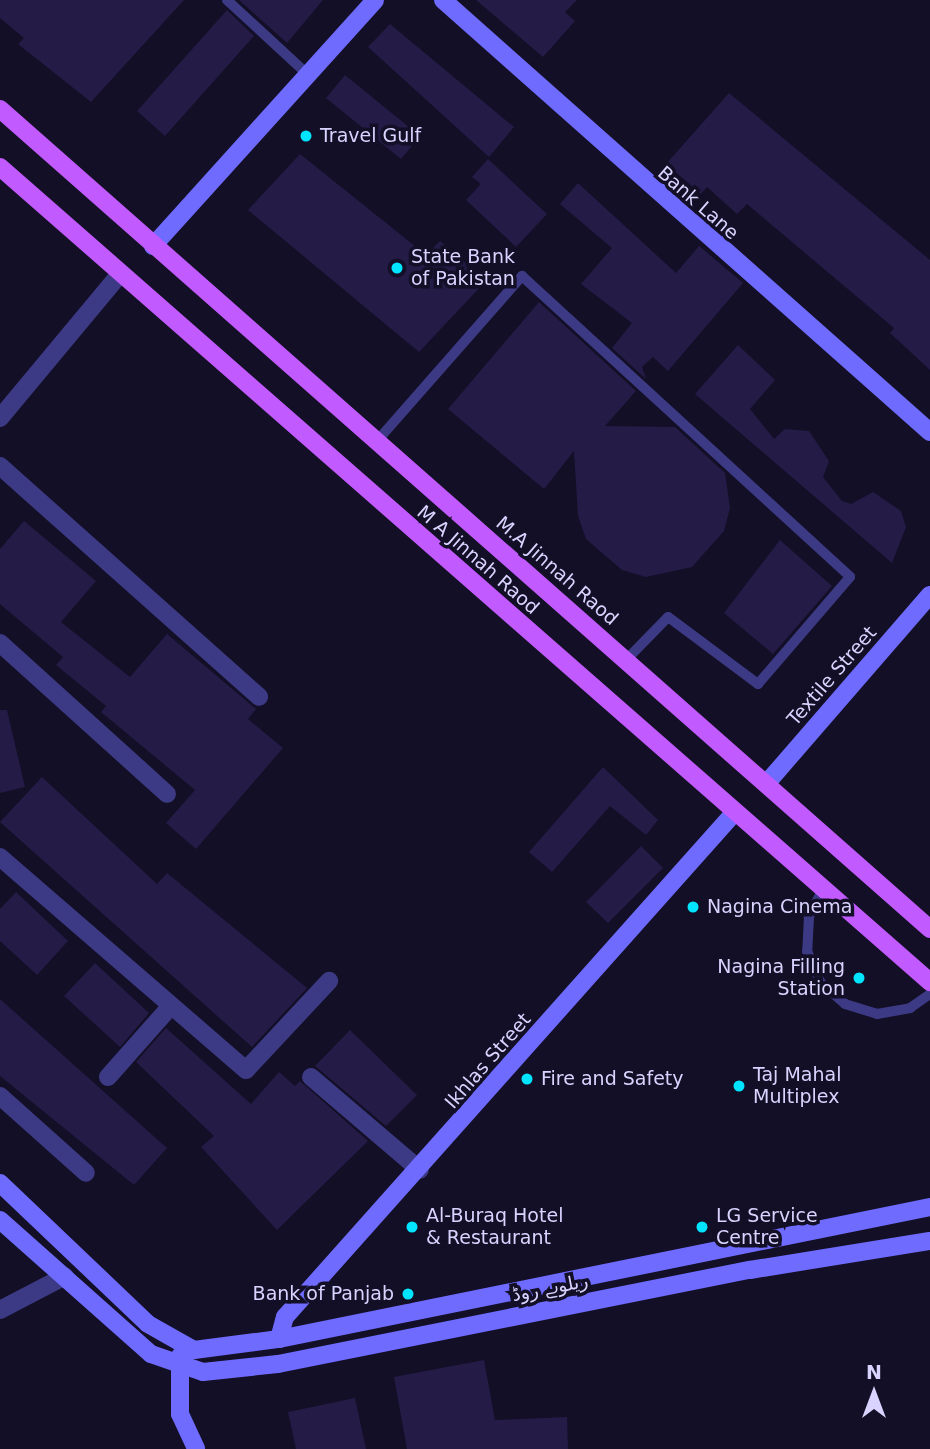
<!DOCTYPE html>
<meta charset="utf-8">
<style>
body{margin:0}
#map{position:relative;width:930px;height:1449px;overflow:hidden;background:#130f26;font-family:"DejaVu Sans",Cairo,sans-serif}
div>[style]{position:absolute}
.building>*{inset:0;background:#241b47}
.lane>*{height:10px;margin:-5px;padding:0 5px;transform-origin:5px;border-radius:5px;background:#3d3a85}
.street>*{height:18px;margin:-9px;padding:0 9px;transform-origin:9px;border-radius:9px;background:#3d3a85}
.secondary>*{height:18px;margin:-9px;padding:0 9px;transform-origin:9px;border-radius:9px;background:#6f6bff}
.primary>*{height:18px;margin:-9px;padding:0 9px;transform-origin:9px;border-radius:9px;background:#c25bff}
.dots>*{width:19px;height:19px;translate:-50% -50%;box-sizing:border-box;border:4px solid #130f26;border-radius:50%}
span{translate:-50% -50%;white-space:nowrap;text-align:center;line-height:1.15;-webkit-text-stroke:7px #130f26;paint-order:stroke}
.poi-label{font-size:19px;color:#d9d4ff}
.left{translate:0 -50%;text-align:left}
.right{translate:-100% -50%;text-align:right}
.street-label{font-size:19px;color:#d9d4ff}
.north{position:absolute;left:839px;top:1358px;width:70px;height:70px;-webkit-text-stroke:5px #130f26;paint-order:stroke;rotate:0deg;font-size:19px;font-weight:700;line-height:28px;text-align:center;color:#d9d4ff}
.north::after{content:'';display:block;margin:auto;width:24px;height:32px;background:#d9d4ff;clip-path:polygon(50% 0,100% 100%,50% 72%,0 100%)}
</style>
<div id="map">
<div class="building">
<i style="clip-path:polygon(0 0,184px 0,91px 102px,18px 44px,24px 38px,0 18px)"></i>
<i style="clip-path:polygon(239px 0,323px 0,287px 43px)"></i>
<i style="clip-path:polygon(476px 0,577px 0,565px 12px,575px 21px,543px 57px)"></i>
<i style="clip-path:polygon(227px 10px,254px 36px,165px 136px,137px 111px)"></i>
<i style="clip-path:polygon(390px 24px,514px 127px,489px 157px,368px 47px)"></i>
<i style="clip-path:polygon(345px 75px,420px 136px,401px 159px,326px 98px)"></i>
<i style="clip-path:polygon(729px 93px,930px 260px,930px 370px,890px 333px,894px 328px,747px 204px,737px 214px,707px 187px,701px 194px,666px 164px)"></i>
<i style="clip-path:polygon(300px 154px,426px 255px,440px 241px,486px 281px,419px 352px,248px 210px)"></i>
<i style="clip-path:polygon(488px 159px,547px 214px,516px 247px,466px 200px,481px 184px,472px 177px)"></i>
<i style="clip-path:polygon(578px 183px,676px 273px,699px 246px,743px 283px,668px 371px,653px 357px,642px 367px,646px 379px,612px 348px,632px 323px,581px 284px,612px 248px,560px 204px)"></i>
<i style="clip-path:polygon(539px 302px,636px 391px,605px 426px,675px 427px,725px 473px,730px 508px,724px 531px,692px 567px,646px 577px,622px 570px,586px 539px,578px 516px,574px 451px,544px 489px,448px 409px)"></i>
<i style="clip-path:polygon(738px 345px,775px 380px,750px 409px,774px 439px,785px 429px,809px 431px,829px 461px,823px 477px,842px 501px,851px 504px,873px 492px,901px 511px,906px 527px,892px 563px,695px 394px)"></i>
<i style="clip-path:polygon(24px 521px,96px 581px,61px 622px,130px 677px,167px 634px,256px 709px,248px 719px,283px 748px,196px 849px,166px 823px,195px 790px,101px 712px,106px 706px,56px 665px,63px 657px,0 604px,0 549px)"></i>
<i style="clip-path:polygon(780px 540px,832px 586px,773px 654px,724px 613px)"></i>
<i style="clip-path:polygon(0 710px,7px 710px,25px 787px,0 793px)"></i>
<i style="clip-path:polygon(603px 767px,658px 820px,646px 835px,610px 806px,552px 872px,529px 852px)"></i>
<i style="clip-path:polygon(42px 777px,157px 884px,167px 873px,307px 988px,252px 1047px,0 822px)"></i>
<i style="clip-path:polygon(641px 846px,663px 868px,608px 923px,586px 902px)"></i>
<i style="clip-path:polygon(16px 892px,68px 941px,37px 975px,0 941px,0 909px)"></i>
<i style="clip-path:polygon(95px 963px,149px 1013px,120px 1047px,64px 996px)"></i>
<i style="clip-path:polygon(0 999px,167px 1148px,134px 1185px,0 1076px)"></i>
<i style="clip-path:polygon(166px 1028px,251px 1104px,279px 1072px,295px 1086px,300px 1081px,368px 1141px,277px 1230px,201px 1147px,214px 1136px,136px 1062px)"></i>
<i style="clip-path:polygon(350px 1030px,417px 1095px,386px 1126px,315px 1066px)"></i>
<i style="clip-path:polygon(484px 1360px,495px 1420px,567px 1417px,568px 1449px,407px 1449px,394px 1377px)"></i>
<i style="clip-path:polygon(355px 1398px,366px 1449px,296px 1449px,288px 1412px)"></i>
</div>
<div class="lane">
<i style="left:227px;top:0;width:108px;rotate:42.7deg"></i>
<i style="left:377px;top:441px;width:220px;rotate:-48.7deg"></i>
<i style="left:522px;top:276px;width:445px;rotate:42.5deg"></i>
<i style="left:850px;top:577px;width:141px;rotate:130.7deg"></i>
<i style="left:758px;top:684px;width:112px;rotate:-143.3deg"></i>
<i style="left:668px;top:617px;width:60px;rotate:134.3deg"></i>
<i style="left:824px;top:887px;width:34px;rotate:117deg"></i>
<i style="left:809px;top:917px;width:34px;rotate:93deg"></i>
<i style="left:807px;top:951px;width:34px;rotate:67deg"></i>
<i style="left:820px;top:982px;width:33px;rotate:41deg"></i>
<i style="left:845px;top:1004px;width:34px;rotate:17deg"></i>
<i style="left:877px;top:1014px;width:34px;rotate:-10deg"></i>
<i style="left:910px;top:1008px;width:24px;rotate:-35deg"></i>
</div>
<div class="street">
<i style="left:0;top:418px;width:186px;rotate:-50.2deg"></i>
<i style="left:0;top:466px;width:347px;rotate:41.7deg"></i>
<i style="left:0;top:643px;width:225px;rotate:42.1deg"></i>
<i style="left:0;top:857px;width:325px;rotate:40.9deg"></i>
<i style="left:246px;top:1070px;width:122px;rotate:-47deg"></i>
<i style="left:108px;top:1077px;width:94px;rotate:-48.5deg"></i>
<i style="left:311px;top:1077px;width:143px;rotate:40.5deg"></i>
<i style="left:0;top:1096px;width:115px;rotate:41.8deg"></i>
<i style="left:0;top:1310px;width:73px;rotate:-27.6deg"></i>
</div>
<div class="secondary">
<i style="left:443px;top:0;width:651px;rotate:41.58deg"></i>
<i style="left:153px;top:246px;width:331px;rotate:-47.9deg"></i>
<i style="left:766px;top:784px;width:250px;rotate:-49.1deg"></i>
<i style="left:0;top:1183px;width:204px;rotate:43.6deg"></i>
<i style="left:148px;top:1324px;width:53px;rotate:29.5deg"></i>
<i style="left:194px;top:1350px;width:86px;rotate:-7.4deg"></i>
<i style="left:279px;top:1339px;width:664px;rotate:-11.46deg"></i>
<i style="left:0;top:1220px;width:202px;rotate:41.6deg"></i>
<i style="left:151px;top:1354px;width:55px;rotate:19.1deg"></i>
<i style="left:203px;top:1372px;width:75px;rotate:-6.1deg"></i>
<i style="left:278px;top:1364px;width:481px;rotate:-11.3deg"></i>
<i style="left:750px;top:1270px;width:182px;rotate:-9.2deg"></i>
<i style="left:279px;top:1339px;width:23px;rotate:-75deg"></i>
<i style="left:285px;top:1317px;width:676px;rotate:-48.3deg"></i>
<i style="left:180px;top:1356px;width:58px;rotate:90deg"></i>
<i style="left:180px;top:1414px;width:38px;rotate:65deg"></i>
</div>
<div class="primary">
<i style="left:0;top:109px;width:1240px;rotate:41.4deg"></i>
<i style="left:0;top:167px;width:1237px;rotate:41.23deg"></i>
</div>
<div class="dots">
<i style="left:306px;top:136px;background:#00e5ff"></i>
<i style="left:397px;top:268px;background:#00e5ff"></i>
<i style="left:693px;top:907px;background:#00e5ff"></i>
<i style="left:859px;top:978px;background:#00e5ff"></i>
<i style="left:527px;top:1079px;background:#00e5ff"></i>
<i style="left:739px;top:1086px;background:#00e5ff"></i>
<i style="left:412px;top:1227px;background:#00e5ff"></i>
<i style="left:702px;top:1227px;background:#00e5ff"></i>
<i style="left:408px;top:1294px;background:#00e5ff"></i>
</div>
<div class="poi-label">
<span class="left" style="left:320px;top:136px">Travel Gulf</span>
<span class="left" style="left:411px;top:268px">State Bank<br>of Pakistan</span>
<span class="left" style="left:707px;top:907px">Nagina Cinema</span>
<span class="right" style="left:845px;top:978px">Nagina Filling<br>Station</span>
<span class="left" style="left:753px;top:1086px">Taj Mahal<br>Multiplex</span>
<span class="left" style="left:541px;top:1079px">Fire and Safety</span>
<span class="left" style="left:426px;top:1227px">Al-Buraq Hotel<br>&amp; Restaurant</span>
<span class="left" style="left:716px;top:1227px">LG Service<br>Centre</span>
<span class="right" style="left:394px;top:1294px">Bank of Panjab</span>
</div>
<div class="street-label">
<span style="left:698px;top:203px;rotate:41deg">Bank Lane</span>
<span style="left:478px;top:560px;rotate:41deg">M A Jinnah Raod</span>
<span style="left:557px;top:571px;rotate:41deg">M.A Jinnah Raod</span>
<span style="left:832px;top:676px;rotate:-49deg">Textile Street</span>
<span style="left:488px;top:1061px;rotate:-49deg">Ikhlas Street</span>
<span style="left:550px;top:1288px;rotate:-11deg">ریلوے روڈ</span>
</div>
<div class="north">N</div>
</div>
